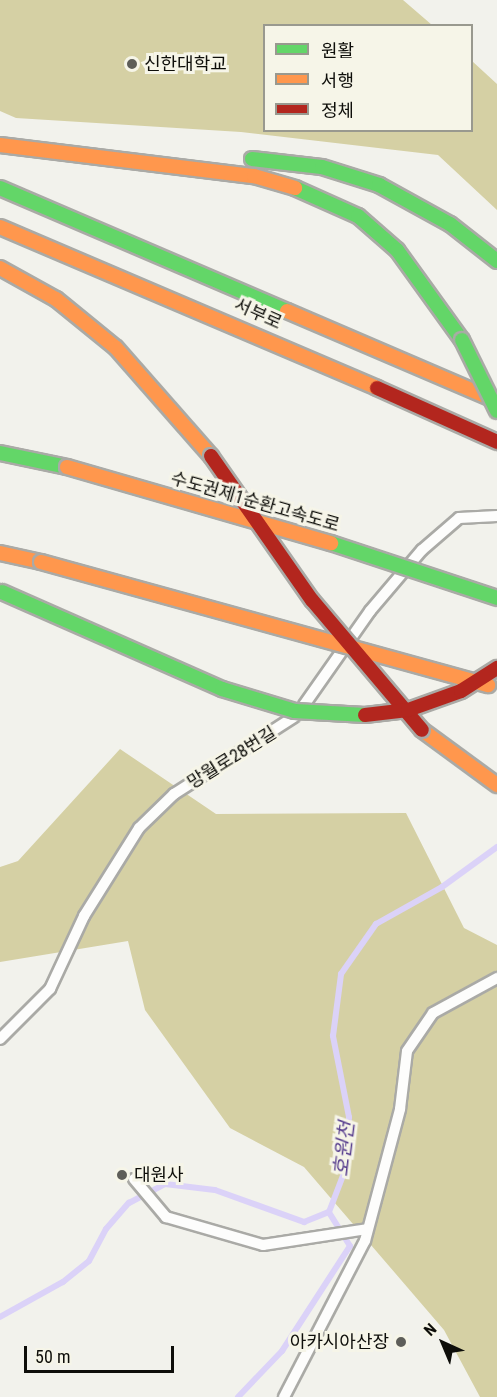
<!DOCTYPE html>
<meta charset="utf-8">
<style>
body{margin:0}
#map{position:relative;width:497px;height:1397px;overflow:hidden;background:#f2f2ec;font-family:"Roboto Condensed","Noto Sans KR",sans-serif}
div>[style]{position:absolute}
.forest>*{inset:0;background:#d5d0a4}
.stream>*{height:6px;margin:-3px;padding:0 3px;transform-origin:3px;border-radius:3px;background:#dbd2f8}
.roads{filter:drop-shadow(2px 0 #aaaaa6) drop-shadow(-2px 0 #aaaaa6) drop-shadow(0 2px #aaaaa6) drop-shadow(0 -2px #aaaaa6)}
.lane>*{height:10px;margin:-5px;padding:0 5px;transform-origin:5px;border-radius:5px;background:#fdfdfc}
.fast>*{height:14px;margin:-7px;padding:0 7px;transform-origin:7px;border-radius:7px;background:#63d668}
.slow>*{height:14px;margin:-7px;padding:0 7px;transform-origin:7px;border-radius:7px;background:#ff974d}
.jam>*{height:14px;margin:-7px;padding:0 7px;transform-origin:7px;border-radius:7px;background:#b3261e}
.bridges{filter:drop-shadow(2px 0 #aaaaa6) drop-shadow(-2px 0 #aaaaa6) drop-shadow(0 2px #aaaaa6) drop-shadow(0 -2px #aaaaa6)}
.fast-bridge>*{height:14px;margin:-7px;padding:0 7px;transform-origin:7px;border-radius:7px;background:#63d668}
.slow-bridge>*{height:14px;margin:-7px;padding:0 7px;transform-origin:7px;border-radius:7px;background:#ff974d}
.jam-bridge>*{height:14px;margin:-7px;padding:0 7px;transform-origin:7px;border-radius:7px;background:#b3261e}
.dots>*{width:16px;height:16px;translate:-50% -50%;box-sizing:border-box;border:3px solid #f6f5e8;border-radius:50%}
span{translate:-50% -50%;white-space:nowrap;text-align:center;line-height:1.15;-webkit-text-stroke:6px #f6f5e8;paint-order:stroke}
.poi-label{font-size:18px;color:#0e0e0a}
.left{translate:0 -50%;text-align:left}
.right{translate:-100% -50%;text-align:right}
.street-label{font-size:18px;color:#0e0e0a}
.water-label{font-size:20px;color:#573e8e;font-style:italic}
.legend{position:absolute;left:263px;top:24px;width:210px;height:108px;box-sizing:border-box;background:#f6f5e8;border:2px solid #99998f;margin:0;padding:8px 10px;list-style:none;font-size:18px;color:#0e0e0a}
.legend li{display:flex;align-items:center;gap:12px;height:30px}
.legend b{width:30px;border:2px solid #99998f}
.north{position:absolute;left:413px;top:1313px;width:60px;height:60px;-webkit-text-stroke:4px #f6f5e8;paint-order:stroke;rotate:316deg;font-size:16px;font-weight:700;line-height:24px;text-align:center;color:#0e0e0a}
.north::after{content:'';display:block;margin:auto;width:21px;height:27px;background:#0e0e0a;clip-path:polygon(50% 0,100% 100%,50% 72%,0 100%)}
.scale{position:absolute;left:24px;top:1346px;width:150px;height:27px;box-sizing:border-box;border:3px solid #0e0e0a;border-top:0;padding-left:8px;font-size:18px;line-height:21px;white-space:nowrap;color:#0e0e0a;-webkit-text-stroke:4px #f6f5e8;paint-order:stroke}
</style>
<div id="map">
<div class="forest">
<i style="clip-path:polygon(0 0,403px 0,432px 25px,264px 26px,264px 130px,472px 130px,472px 61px,497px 84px,497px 210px,438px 155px,241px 132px,16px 118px,0 111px)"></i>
<i style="clip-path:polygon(120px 749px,216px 814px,406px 813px,464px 928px,497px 945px,497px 1397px,480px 1397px,444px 1330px,304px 1167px,230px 1128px,145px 1010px,128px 941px,0 962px,0 867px,18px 861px)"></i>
</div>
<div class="stream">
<i style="left:0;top:1317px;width:72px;rotate:-29.1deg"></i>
<i style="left:63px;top:1282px;width:33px;rotate:-39deg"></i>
<i style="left:89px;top:1261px;width:36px;rotate:-62deg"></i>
<i style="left:106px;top:1229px;width:35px;rotate:-49deg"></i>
<i style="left:129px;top:1203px;width:41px;rotate:-27.8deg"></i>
<i style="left:165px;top:1184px;width:50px;rotate:6.8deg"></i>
<i style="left:215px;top:1190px;width:95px;rotate:19.8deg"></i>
<i style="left:304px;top:1222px;width:27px;rotate:-22deg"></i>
<i style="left:329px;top:1212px;width:42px;rotate:-69deg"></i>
<i style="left:344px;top:1173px;width:56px;rotate:-84.9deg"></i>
<i style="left:349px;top:1117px;width:83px;rotate:-101.2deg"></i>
<i style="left:333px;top:1036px;width:63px;rotate:-82.6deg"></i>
<i style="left:341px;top:974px;width:61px;rotate:-55deg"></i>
<i style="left:376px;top:924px;width:76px;rotate:-29.3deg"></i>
<i style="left:442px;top:887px;width:68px;rotate:-36deg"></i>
<i style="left:238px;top:1397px;width:64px;rotate:-46.3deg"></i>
<i style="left:282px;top:1351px;width:125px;rotate:-57.1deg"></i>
<i style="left:350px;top:1246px;width:40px;rotate:-122deg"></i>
</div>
<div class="roads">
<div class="lane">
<i style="left:304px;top:705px;width:115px;rotate:-54.9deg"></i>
<i style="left:370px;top:611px;width:80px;rotate:-49.6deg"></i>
<i style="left:422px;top:550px;width:49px;rotate:-40.9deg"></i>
<i style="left:459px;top:518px;width:38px;rotate:-3deg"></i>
<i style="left:0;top:1039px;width:71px;rotate:-45deg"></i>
<i style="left:50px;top:989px;width:81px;rotate:-65deg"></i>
<i style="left:84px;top:916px;width:104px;rotate:-58deg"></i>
<i style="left:139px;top:828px;width:49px;rotate:-44.2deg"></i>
<i style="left:174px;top:794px;width:143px;rotate:-32.7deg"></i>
<i style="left:134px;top:1179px;width:50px;rotate:49.9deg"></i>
<i style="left:166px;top:1217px;width:101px;rotate:16.1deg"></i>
<i style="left:263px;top:1245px;width:105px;rotate:-8.7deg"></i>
<i style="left:284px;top:1397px;width:176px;rotate:-62.6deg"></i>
<i style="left:365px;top:1241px;width:137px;rotate:-75.1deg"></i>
<i style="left:400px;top:1109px;width:58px;rotate:-83.1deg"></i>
<i style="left:407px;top:1051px;width:46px;rotate:-55.6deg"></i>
<i style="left:433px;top:1013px;width:73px;rotate:-28.7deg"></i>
</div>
<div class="fast">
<i style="left:252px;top:159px;width:70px;rotate:6.5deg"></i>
<i style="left:322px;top:167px;width:60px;rotate:17.5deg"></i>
<i style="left:379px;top:185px;width:81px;rotate:28.8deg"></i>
<i style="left:450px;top:224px;width:60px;rotate:38.2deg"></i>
<i style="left:0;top:188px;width:312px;rotate:23.2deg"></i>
<i style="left:295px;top:188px;width:69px;rotate:24deg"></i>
<i style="left:358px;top:216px;width:52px;rotate:41.1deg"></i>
<i style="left:397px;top:250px;width:111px;rotate:54.2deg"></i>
<i style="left:0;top:453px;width:68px;rotate:11.8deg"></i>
</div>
<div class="slow">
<i style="left:0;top:145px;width:256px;rotate:7deg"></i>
<i style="left:254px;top:176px;width:43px;rotate:16.3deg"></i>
<i style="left:0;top:227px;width:410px;rotate:23.1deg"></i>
<i style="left:0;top:268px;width:64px;rotate:29deg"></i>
<i style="left:56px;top:299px;width:77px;rotate:39.2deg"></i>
<i style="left:116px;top:348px;width:144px;rotate:48.7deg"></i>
<i style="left:287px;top:311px;width:228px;rotate:23.2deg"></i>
<i style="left:0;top:553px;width:42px;rotate:12.4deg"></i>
<i style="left:422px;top:730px;width:93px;rotate:36.3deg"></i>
</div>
<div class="jam">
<i style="left:377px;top:388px;width:132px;rotate:24.2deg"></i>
</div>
</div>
<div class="bridges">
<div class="fast-bridge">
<i style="left:462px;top:340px;width:79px;rotate:63.8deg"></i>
<i style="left:331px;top:543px;width:175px;rotate:18.3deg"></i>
<i style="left:2px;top:592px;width:240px;rotate:23.8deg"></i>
<i style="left:222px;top:689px;width:76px;rotate:16.8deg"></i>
<i style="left:295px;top:711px;width:70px;rotate:3.3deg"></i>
</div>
<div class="slow-bridge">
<i style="left:67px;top:467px;width:275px;rotate:16.1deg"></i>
<i style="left:41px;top:562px;width:464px;rotate:15.4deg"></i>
</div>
<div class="jam-bridge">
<i style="left:211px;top:456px;width:176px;rotate:55deg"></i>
<i style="left:312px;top:600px;width:170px;rotate:49.8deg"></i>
<i style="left:365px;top:715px;width:43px;rotate:-6.6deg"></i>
<i style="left:408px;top:710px;width:56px;rotate:-19.7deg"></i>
<i style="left:461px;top:691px;width:43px;rotate:-32.6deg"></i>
</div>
</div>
<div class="dots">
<i style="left:132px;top:64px;background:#5e5e59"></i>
<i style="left:122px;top:1175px;background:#5e5e59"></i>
<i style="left:401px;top:1342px;background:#5e5e59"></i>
</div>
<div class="poi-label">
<span class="left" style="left:144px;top:64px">신한대학교</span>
<span class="left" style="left:134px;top:1175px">대원사</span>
<span class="right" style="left:389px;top:1342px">아카시아산장</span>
</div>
<div class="street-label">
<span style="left:258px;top:314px;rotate:24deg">서부로</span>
<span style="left:255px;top:502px;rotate:16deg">수도권제1순환고속도로</span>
<span style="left:232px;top:758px;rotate:-32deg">망월로28번길</span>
</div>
<div class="water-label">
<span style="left:344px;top:1149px;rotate:-83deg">호원천</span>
</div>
<ul class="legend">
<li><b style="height:8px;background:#63d668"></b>원활</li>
<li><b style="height:8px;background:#ff974d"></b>서행</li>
<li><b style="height:8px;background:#b3261e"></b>정체</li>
</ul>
<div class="north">N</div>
<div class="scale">50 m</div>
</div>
